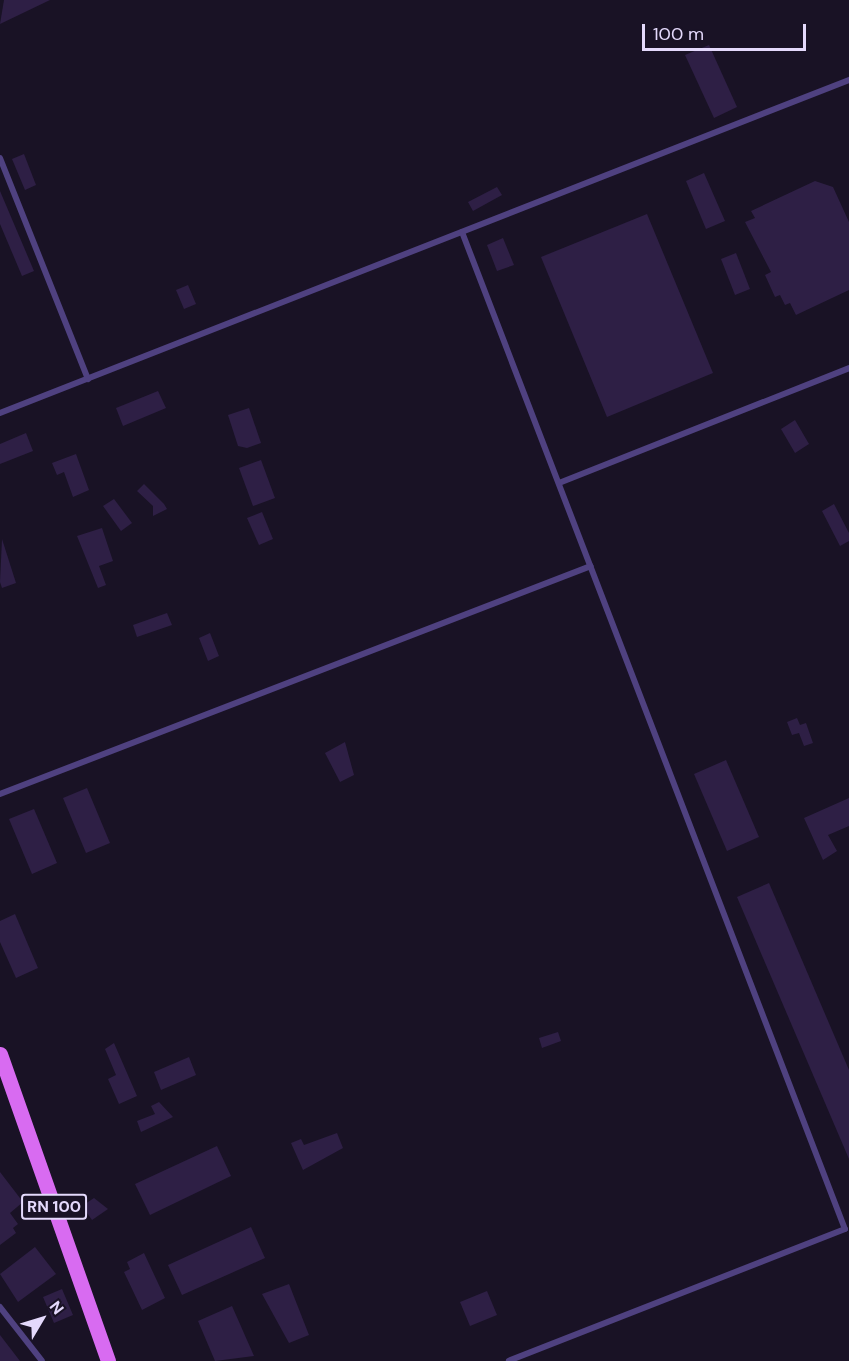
<!DOCTYPE html>
<style>
body{margin:0}
#map{position:relative;width:849px;height:1361px;overflow:hidden;background:#191225;font-family:"DM Sans",sans-serif}
div>[style]{position:absolute}
.building>*{inset:0;background:#2e1f45}
.lane>*{height:6px;margin:-3px;padding:0 3px;transform-origin:3px;border-radius:3px;background:#4f4180}
.primary>*{height:15px;margin:-7.5px;padding:0 7.5px;transform-origin:7.5px;border-radius:7.5px;background:#d86bf1}
span{translate:-50% -50%;white-space:nowrap;text-align:center;line-height:1.15;-webkit-text-stroke:4.5px #191225;paint-order:stroke}
.shield-label span{padding:2px 4px;background:#191225;border:2px solid;border-radius:4px;-webkit-text-stroke-width:0}
.shield-label{font-size:16px;color:#e4d9fc;font-weight:700}
.north{position:absolute;left:12px;top:1289px;width:60px;height:60px;-webkit-text-stroke:4px #191225;paint-order:stroke;rotate:52deg;font-size:16px;font-weight:700;line-height:24px;text-align:center;color:#e4d9fc}
.north::after{content:'';display:block;margin:auto;width:21px;height:27px;background:#e4d9fc;clip-path:polygon(50% 0,100% 100%,50% 72%,0 100%)}
.scale{position:absolute;left:642px;top:24px;width:164px;height:27px;box-sizing:border-box;border:3px solid #e4d9fc;border-top:0;padding-left:8px;font-size:18px;line-height:21px;white-space:nowrap;color:#e4d9fc;-webkit-text-stroke:4px #191225;paint-order:stroke}
</style>
<div id="map">
<div class="building">
<i style="clip-path:polygon(4px 0,50px 0,0 24px)"></i>
<i style="clip-path:polygon(709px 45px,737px 107px,714px 118px,685px 55px)"></i>
<i style="clip-path:polygon(24px 154px,36px 185px,25px 190px,12px 159px)"></i>
<i style="clip-path:polygon(704px 173px,725px 221px,706px 229px,686px 181px)"></i>
<i style="clip-path:polygon(815px 181px,833px 187px,849px 222px,849px 290px,796px 315px,790px 303px,785px 305px,780px 295px,775px 297px,765px 275px,771px 272px,745px 222px,755px 218px,751px 211px)"></i>
<i style="clip-path:polygon(497px 187px,502px 195px,473px 211px,468px 202px)"></i>
<i style="clip-path:polygon(0 191px,34px 271px,22px 276px,0 224px)"></i>
<i style="clip-path:polygon(647px 214px,713px 373px,607px 417px,541px 257px)"></i>
<i style="clip-path:polygon(503px 238px,514px 265px,497px 271px,487px 245px)"></i>
<i style="clip-path:polygon(736px 253px,750px 289px,735px 295px,721px 259px)"></i>
<i style="clip-path:polygon(188px 285px,196px 304px,184px 309px,176px 290px)"></i>
<i style="clip-path:polygon(158px 391px,166px 408px,123px 426px,116px 408px)"></i>
<i style="clip-path:polygon(249px 408px,261px 443px,247px 448px,238px 446px,228px 415px)"></i>
<i style="clip-path:polygon(795px 420px,809px 444px,795px 453px,781px 429px)"></i>
<i style="clip-path:polygon(26px 433px,33px 451px,0 464px,0 444px)"></i>
<i style="clip-path:polygon(76px 454px,89px 490px,73px 497px,64px 472px,57px 475px,52px 463px)"></i>
<i style="clip-path:polygon(261px 460px,275px 498px,253px 506px,239px 468px)"></i>
<i style="clip-path:polygon(144px 484px,164px 504px,167px 509px,153px 516px,153px 506px,137px 491px)"></i>
<i style="clip-path:polygon(114px 499px,132px 523px,121px 531px,103px 506px)"></i>
<i style="clip-path:polygon(834px 504px,849px 533px,849px 541px,840px 546px,822px 511px)"></i>
<i style="clip-path:polygon(262px 512px,273px 539px,259px 545px,247px 518px)"></i>
<i style="clip-path:polygon(102px 528px,113px 561px,99px 566px,106px 585px,98px 588px,77px 536px)"></i>
<i style="clip-path:polygon(2px 539px,16px 583px,2px 588px,0 582px)"></i>
<i style="clip-path:polygon(167px 613px,172px 625px,137px 637px,133px 625px)"></i>
<i style="clip-path:polygon(210px 633px,219px 656px,208px 661px,199px 638px)"></i>
<i style="clip-path:polygon(797px 718px,800px 725px,806px 723px,813px 743px,804px 746px,799px 733px,792px 735px,787px 722px)"></i>
<i style="clip-path:polygon(345px 742px,354px 775px,340px 782px,325px 753px)"></i>
<i style="clip-path:polygon(726px 760px,759px 837px,727px 851px,694px 774px)"></i>
<i style="clip-path:polygon(87px 788px,110px 843px,86px 853px,63px 798px)"></i>
<i style="clip-path:polygon(849px 798px,849px 826px,828px 835px,837px 851px,823px 860px,804px 818px)"></i>
<i style="clip-path:polygon(34px 809px,57px 863px,32px 874px,9px 819px)"></i>
<i style="clip-path:polygon(769px 883px,849px 1070px,849px 1159px,737px 897px)"></i>
<i style="clip-path:polygon(15px 914px,38px 968px,16px 978px,0 942px,0 921px)"></i>
<i style="clip-path:polygon(558px 1032px,561px 1041px,542px 1048px,539px 1038px)"></i>
<i style="clip-path:polygon(114px 1043px,137px 1096px,119px 1104px,108px 1079px,116px 1075px,105px 1049px)"></i>
<i style="clip-path:polygon(189px 1057px,196px 1075px,161px 1090px,154px 1072px)"></i>
<i style="clip-path:polygon(159px 1102px,173px 1117px,141px 1132px,137px 1121px,155px 1114px,151px 1106px)"></i>
<i style="clip-path:polygon(337px 1133px,343px 1148px,303px 1170px,291px 1143px,301px 1139px,304px 1145px)"></i>
<i style="clip-path:polygon(217px 1146px,231px 1176px,150px 1215px,135px 1184px)"></i>
<i style="clip-path:polygon(0 1172px,23px 1202px,10px 1213px,18px 1224px,13px 1228px,16px 1233px,0 1245px)"></i>
<i style="clip-path:polygon(94px 1198px,108px 1209px,92px 1220px,82px 1206px)"></i>
<i style="clip-path:polygon(251px 1227px,265px 1258px,182px 1295px,168px 1265px)"></i>
<i style="clip-path:polygon(35px 1247px,56px 1274px,18px 1302px,0 1274px)"></i>
<i style="clip-path:polygon(144px 1253px,165px 1298px,142px 1310px,124px 1272px,130px 1269px,127px 1262px)"></i>
<i style="clip-path:polygon(289px 1284px,309px 1335px,289px 1343px,262px 1294px)"></i>
<i style="clip-path:polygon(62px 1289px,73px 1315px,54px 1323px,43px 1297px)"></i>
<i style="clip-path:polygon(487px 1291px,497px 1315px,470px 1326px,460px 1302px)"></i>
<i style="clip-path:polygon(232px 1306px,254px 1356px,215px 1361px,198px 1321px)"></i>
<i style="clip-path:polygon(0 1335px,20px 1361px,0 1361px)"></i>
</div>
<div class="lane">
<i style="left:0;top:158px;width:238px;rotate:68.3deg"></i>
<i style="left:462px;top:232px;width:1068px;rotate:68.99deg"></i>
<i style="left:845px;top:1229px;width:361px;rotate:158.6deg"></i>
<i style="left:0;top:413px;width:912px;rotate:-21.42deg"></i>
<i style="left:559px;top:483px;width:312px;rotate:-21.6deg"></i>
<i style="left:0;top:794px;width:633px;rotate:-21.1deg"></i>
<i style="left:0;top:1307px;width:68px;rotate:52.1deg"></i>
</div>
<div class="primary">
<i style="left:0;top:1054px;width:325px;rotate:70.6deg"></i>
</div>
<div class="shield-label">
<span style="left:54px;top:1207px">RN 100</span>
</div>
<div class="north">N</div>
<div class="scale">100 m</div>
</div>
